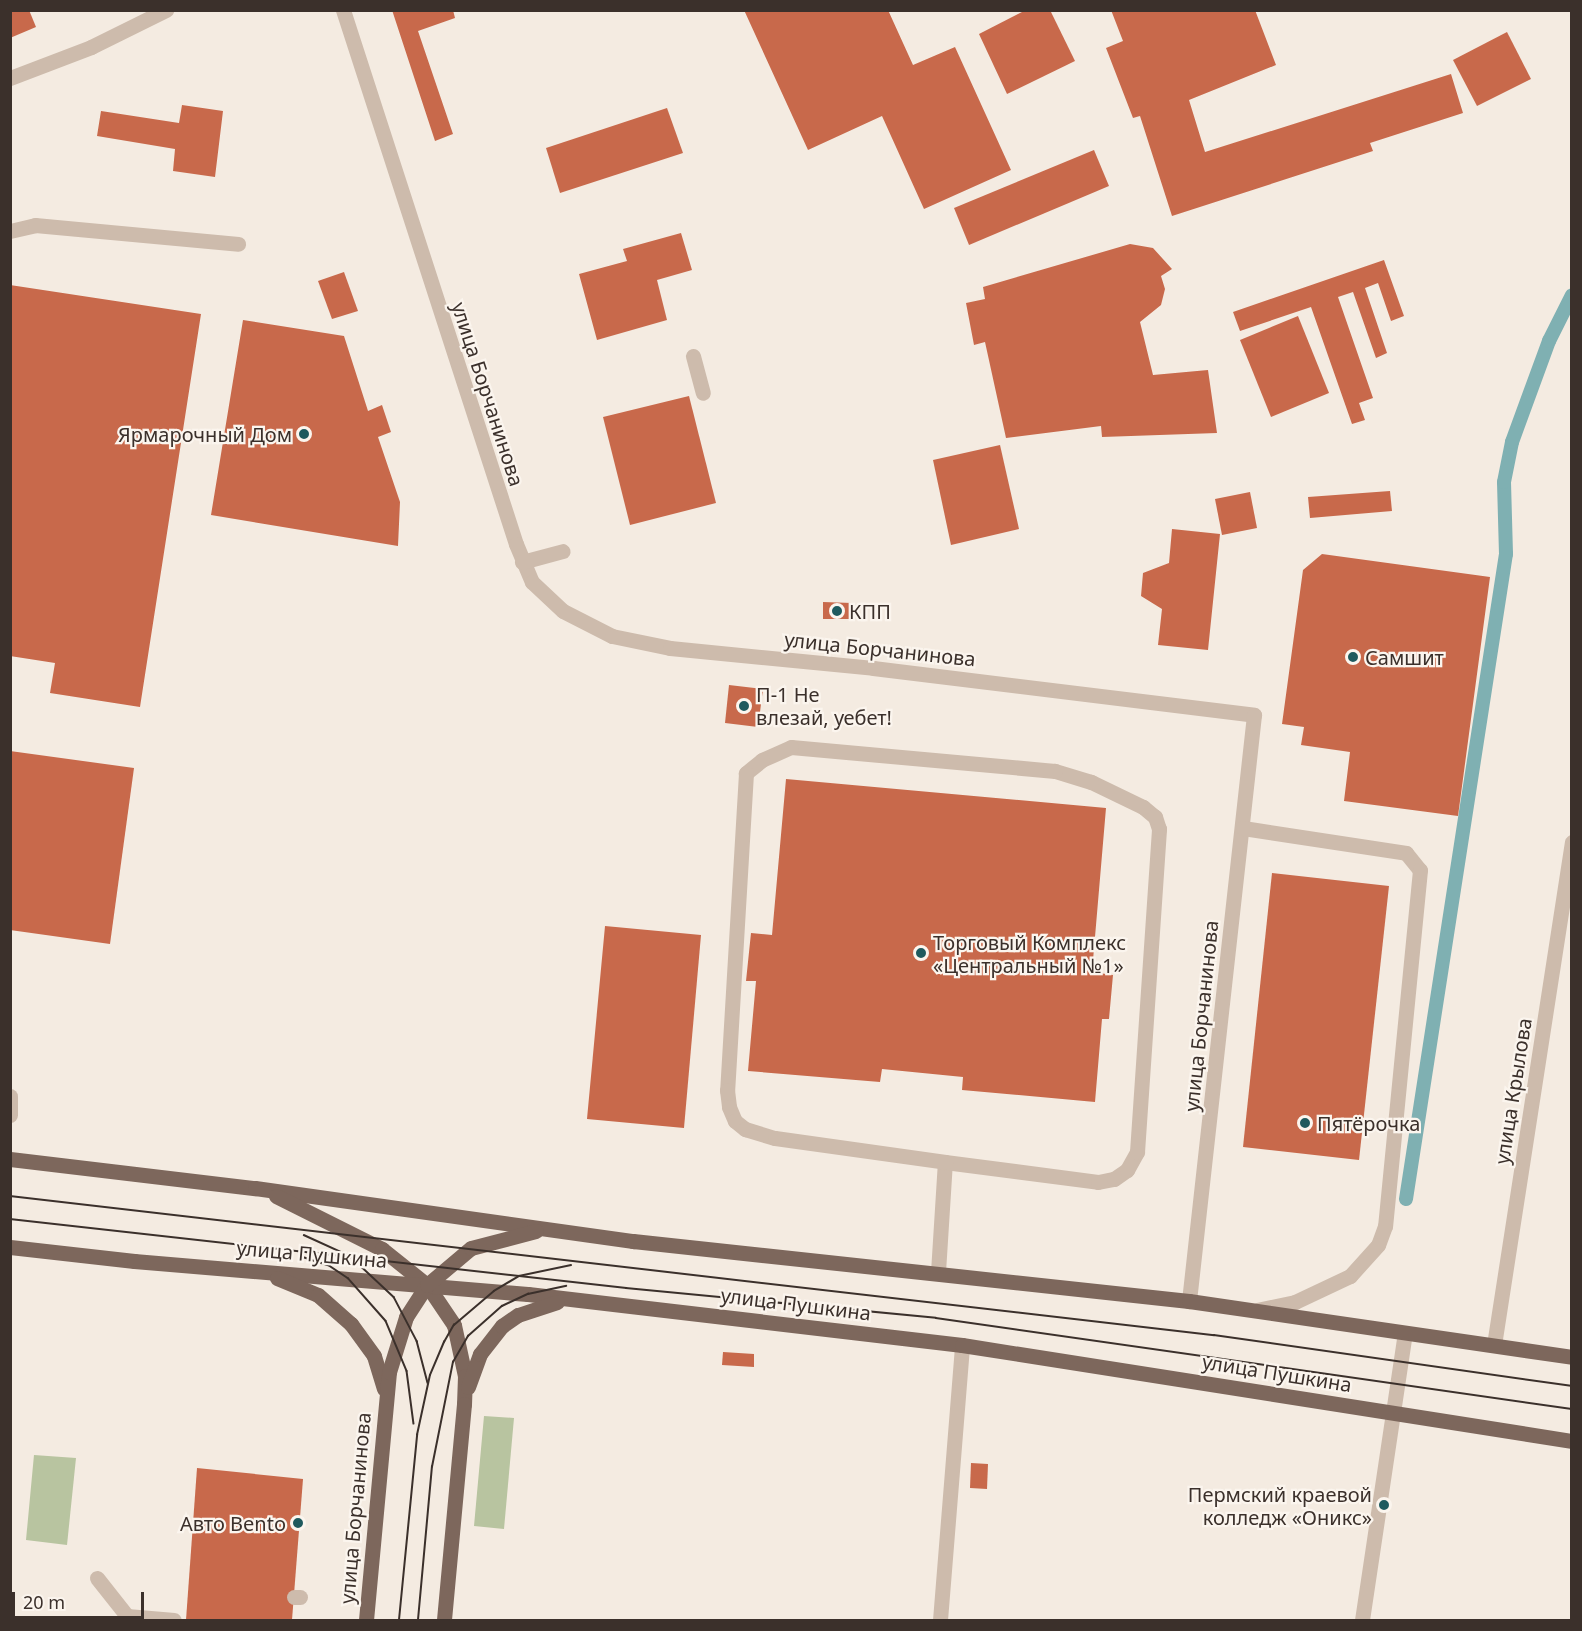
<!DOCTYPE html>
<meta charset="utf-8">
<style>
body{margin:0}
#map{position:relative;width:1582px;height:1631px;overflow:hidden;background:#f4ebe1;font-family:"Noto Sans",sans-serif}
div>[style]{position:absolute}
.green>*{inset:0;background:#b8c4a0}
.stream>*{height:14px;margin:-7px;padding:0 7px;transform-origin:7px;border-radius:7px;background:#7fb0b2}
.building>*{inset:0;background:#c8694b}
.minor>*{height:15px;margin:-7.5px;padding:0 7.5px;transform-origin:7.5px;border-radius:7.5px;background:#cdbbac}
.major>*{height:15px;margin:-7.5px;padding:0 7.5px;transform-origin:7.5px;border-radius:7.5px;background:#7d675c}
.tram>*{height:1.5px;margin:-0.75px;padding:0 0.75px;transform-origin:0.75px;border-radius:0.75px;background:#3b302b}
.dots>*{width:16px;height:16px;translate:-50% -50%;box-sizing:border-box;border:3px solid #fbf5ee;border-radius:50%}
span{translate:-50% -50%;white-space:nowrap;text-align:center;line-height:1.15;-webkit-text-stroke:4.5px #fbf5ee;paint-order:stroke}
.street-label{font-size:20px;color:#3b302b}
.poi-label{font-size:20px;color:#3b302b}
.right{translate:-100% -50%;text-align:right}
.left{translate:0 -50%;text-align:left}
.frame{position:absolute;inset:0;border:12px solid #3b302b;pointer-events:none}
.scale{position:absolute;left:12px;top:1592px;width:132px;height:27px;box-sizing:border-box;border:3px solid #3b302b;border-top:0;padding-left:8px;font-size:18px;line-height:21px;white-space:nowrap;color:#3b302b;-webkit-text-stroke:4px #fbf5ee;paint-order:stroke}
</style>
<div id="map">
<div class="green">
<i style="clip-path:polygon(484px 1416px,514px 1418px,504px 1529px,474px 1526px)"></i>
<i style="clip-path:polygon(34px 1455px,76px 1458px,67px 1545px,26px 1540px)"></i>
</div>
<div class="stream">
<i style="left:1406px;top:1199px;width:653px;rotate:-81.19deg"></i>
<i style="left:1506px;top:554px;width:72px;rotate:-91.6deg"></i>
<i style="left:1504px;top:482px;width:41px;rotate:-78.7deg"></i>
<i style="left:1512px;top:442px;width:108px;rotate:-69.9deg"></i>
<i style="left:1549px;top:341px;width:51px;rotate:-63.4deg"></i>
</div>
<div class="building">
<i style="clip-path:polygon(10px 10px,29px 10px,36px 27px,10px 38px)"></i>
<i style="clip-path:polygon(392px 10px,453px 10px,455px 18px,418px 31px,453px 134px,435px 141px)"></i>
<i style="clip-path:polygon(744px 10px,888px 10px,913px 65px,955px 47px,1011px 170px,924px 209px,882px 116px,808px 150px)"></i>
<i style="clip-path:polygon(1026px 10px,1050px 10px,1075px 61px,1007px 94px,979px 34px)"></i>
<i style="clip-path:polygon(1111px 10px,1255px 10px,1276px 65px,1189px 100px,1205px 152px,1451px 74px,1463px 113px,1370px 143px,1373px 151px,1172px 216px,1140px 116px,1133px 118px,1106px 48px,1123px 41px)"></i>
<i style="clip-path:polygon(1507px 32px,1531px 79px,1477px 106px,1453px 60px)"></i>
<i style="clip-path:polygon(182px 105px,223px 111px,215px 177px,173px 171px,175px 149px,97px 136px,101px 111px,179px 123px)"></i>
<i style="clip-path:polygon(667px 108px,683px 153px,560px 193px,546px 148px)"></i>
<i style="clip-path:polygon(1094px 150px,1109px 186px,969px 245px,954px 208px)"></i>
<i style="clip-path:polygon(681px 233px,692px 270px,657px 280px,667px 320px,597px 340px,579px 274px,627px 261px,623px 249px)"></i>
<i style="clip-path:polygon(1130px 244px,1153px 248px,1172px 269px,1161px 276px,1165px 289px,1161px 305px,1140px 322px,1153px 375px,1208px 370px,1217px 433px,1102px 437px,1101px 426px,1006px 438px,985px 342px,974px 345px,966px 303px,985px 299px,983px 287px)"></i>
<i style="clip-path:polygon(1384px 260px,1404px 316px,1391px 321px,1378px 283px,1365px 288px,1387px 353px,1376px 358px,1353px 292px,1338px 297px,1373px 398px,1359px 403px,1365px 420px,1352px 424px,1311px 307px,1240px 331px,1233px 312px)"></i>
<i style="clip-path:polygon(344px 272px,358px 311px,332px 319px,318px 281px)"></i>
<i style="clip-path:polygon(10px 285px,201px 314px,140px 707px,50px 693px,55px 663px,10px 656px)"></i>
<i style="clip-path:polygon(1298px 316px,1329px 393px,1271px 417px,1240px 340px)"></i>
<i style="clip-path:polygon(243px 320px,344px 336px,368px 411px,382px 405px,391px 432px,378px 437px,400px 502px,398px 546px,211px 515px)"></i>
<i style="clip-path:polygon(689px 396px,716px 503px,630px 525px,603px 417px)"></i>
<i style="clip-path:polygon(1000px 445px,1019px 529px,951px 545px,933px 460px)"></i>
<i style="clip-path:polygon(1390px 491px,1392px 511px,1310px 518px,1308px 497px)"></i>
<i style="clip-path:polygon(1250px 492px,1257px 528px,1222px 535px,1215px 499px)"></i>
<i style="clip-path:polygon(1172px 529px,1220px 534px,1208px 650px,1158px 645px,1162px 609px,1141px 596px,1143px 573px,1169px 563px)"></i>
<i style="clip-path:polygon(1322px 554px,1490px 577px,1458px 816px,1344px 801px,1350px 752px,1301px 745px,1304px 727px,1282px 724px,1303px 570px)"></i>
<i style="clip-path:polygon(823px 602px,852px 603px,851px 619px,823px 619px)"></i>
<i style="clip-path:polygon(729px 685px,763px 689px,758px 727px,725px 723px)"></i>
<i style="clip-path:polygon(10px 751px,134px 768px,110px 944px,10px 930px)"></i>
<i style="clip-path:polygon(786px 779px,1106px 808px,1092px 972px,1113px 975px,1109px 1019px,1102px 1019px,1095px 1102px,962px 1090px,963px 1077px,882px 1069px,880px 1082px,748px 1071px,756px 981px,746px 981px,751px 933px,772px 935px)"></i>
<i style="clip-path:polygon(1272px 873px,1389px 886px,1359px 1160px,1243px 1147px)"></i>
<i style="clip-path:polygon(605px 926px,701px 935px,684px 1128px,587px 1119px)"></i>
<i style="clip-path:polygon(723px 1352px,754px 1354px,754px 1367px,722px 1365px)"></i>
<i style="clip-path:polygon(971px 1463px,988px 1464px,987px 1489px,970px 1488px)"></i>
<i style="clip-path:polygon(197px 1468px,303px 1479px,292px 1620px,186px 1620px)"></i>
</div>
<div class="minor">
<i style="left:343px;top:10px;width:561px;rotate:72.05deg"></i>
<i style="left:516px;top:544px;width:41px;rotate:67.2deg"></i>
<i style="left:532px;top:582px;width:42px;rotate:43.1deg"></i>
<i style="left:563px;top:611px;width:55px;rotate:27deg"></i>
<i style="left:612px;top:636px;width:59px;rotate:11.7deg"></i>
<i style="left:670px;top:648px;width:204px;rotate:5.6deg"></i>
<i style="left:873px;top:668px;width:384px;rotate:7deg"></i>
<i style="left:1254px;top:715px;width:590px;rotate:96.33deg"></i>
<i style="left:10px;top:78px;width:87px;rotate:-20.9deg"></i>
<i style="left:91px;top:47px;width:84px;rotate:-26.3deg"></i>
<i style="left:10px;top:231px;width:26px;rotate:-13deg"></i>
<i style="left:35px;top:225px;width:204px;rotate:5.3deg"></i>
<i style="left:693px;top:356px;width:38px;rotate:75deg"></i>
<i style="left:522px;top:562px;width:42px;rotate:-15deg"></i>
<i style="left:1243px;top:828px;width:165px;rotate:8.7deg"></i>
<i style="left:1406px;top:853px;width:22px;rotate:51deg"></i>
<i style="left:1420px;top:870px;width:358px;rotate:95.6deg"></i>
<i style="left:1385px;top:1226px;width:20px;rotate:110deg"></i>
<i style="left:1378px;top:1245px;width:42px;rotate:132.1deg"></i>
<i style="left:1350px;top:1276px;width:61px;rotate:154.7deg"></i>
<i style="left:1295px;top:1302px;width:38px;rotate:168deg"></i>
<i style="left:10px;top:1096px;width:19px;rotate:90deg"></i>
<i style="left:938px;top:1272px;width:110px;rotate:-86.4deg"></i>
<i style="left:945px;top:1162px;width:154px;rotate:7.4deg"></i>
<i style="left:1098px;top:1182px;width:16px;rotate:-11deg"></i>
<i style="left:1114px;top:1179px;width:16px;rotate:-35deg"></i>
<i style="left:1127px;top:1170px;width:21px;rotate:-61deg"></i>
<i style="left:1137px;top:1152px;width:324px;rotate:-86.1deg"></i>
<i style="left:1159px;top:829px;width:13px;rotate:-108deg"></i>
<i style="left:1155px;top:817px;width:16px;rotate:-140deg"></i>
<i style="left:1143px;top:807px;width:58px;rotate:-154.3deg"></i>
<i style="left:1091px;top:782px;width:38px;rotate:-163deg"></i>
<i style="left:1055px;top:771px;width:265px;rotate:-174.8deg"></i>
<i style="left:791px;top:747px;width:32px;rotate:156deg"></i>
<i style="left:762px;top:760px;width:21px;rotate:141deg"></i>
<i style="left:746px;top:773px;width:318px;rotate:93.4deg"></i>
<i style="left:727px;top:1090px;width:17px;rotate:83deg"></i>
<i style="left:729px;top:1107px;width:15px;rotate:67deg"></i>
<i style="left:735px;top:1121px;width:13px;rotate:39deg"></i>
<i style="left:745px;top:1129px;width:31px;rotate:17deg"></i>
<i style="left:775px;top:1138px;width:172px;rotate:8deg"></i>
<i style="left:1494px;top:1345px;width:509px;rotate:-81.19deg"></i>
<i style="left:97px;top:1578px;width:48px;rotate:51.7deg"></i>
<i style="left:127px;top:1616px;width:47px;rotate:4.9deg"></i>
<i style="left:294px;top:1597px;width:6px"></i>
<i style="left:940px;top:1620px;width:276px;rotate:-85.4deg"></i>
<i style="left:1362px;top:1620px;width:290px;rotate:-81.5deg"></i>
</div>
<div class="major">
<i style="left:10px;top:1159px;width:247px;rotate:6.8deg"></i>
<i style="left:255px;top:1188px;width:382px;rotate:8deg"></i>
<i style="left:633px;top:1241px;width:559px;rotate:6.16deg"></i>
<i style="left:1189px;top:1301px;width:387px;rotate:8.3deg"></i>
<i style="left:276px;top:1196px;width:119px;rotate:26.6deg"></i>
<i style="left:382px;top:1249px;width:58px;rotate:38.7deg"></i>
<i style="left:427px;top:1285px;width:48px;rotate:56deg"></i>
<i style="left:454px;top:1325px;width:52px;rotate:77.8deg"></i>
<i style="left:465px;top:1376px;width:28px;rotate:92deg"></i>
<i style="left:464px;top:1404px;width:217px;rotate:95.3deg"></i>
<i style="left:10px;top:1247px;width:125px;rotate:6.4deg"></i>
<i style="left:134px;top:1261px;width:395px;rotate:4.8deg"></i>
<i style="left:528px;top:1294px;width:437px;rotate:6.7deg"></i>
<i style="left:962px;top:1345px;width:618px;rotate:8.94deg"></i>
<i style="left:277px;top:1278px;width:44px;rotate:22.5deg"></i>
<i style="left:318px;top:1295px;width:44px;rotate:41.3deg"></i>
<i style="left:351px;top:1324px;width:39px;rotate:54deg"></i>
<i style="left:374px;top:1356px;width:34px;rotate:73deg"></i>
<i style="left:468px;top:1387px;width:35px;rotate:-70deg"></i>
<i style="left:480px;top:1354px;width:36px;rotate:-52deg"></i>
<i style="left:502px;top:1326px;width:19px;rotate:-35deg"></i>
<i style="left:518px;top:1315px;width:41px;rotate:-18.4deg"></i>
<i style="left:366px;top:1620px;width:249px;rotate:-84.7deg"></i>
<i style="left:389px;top:1372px;width:58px;rotate:-72.8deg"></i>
<i style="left:406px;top:1317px;width:38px;rotate:-57deg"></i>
<i style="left:427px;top:1285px;width:57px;rotate:-40.1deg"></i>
<i style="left:471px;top:1248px;width:67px;rotate:-14.7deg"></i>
</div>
<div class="tram">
<i style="left:10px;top:1196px;width:1212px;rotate:6.59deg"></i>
<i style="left:1214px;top:1335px;width:362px;rotate:8.1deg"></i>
<i style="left:10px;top:1219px;width:620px;rotate:6.39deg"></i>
<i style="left:626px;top:1288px;width:311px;rotate:5.5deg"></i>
<i style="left:936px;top:1318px;width:642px;rotate:8.14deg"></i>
<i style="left:304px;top:1235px;width:51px;rotate:24.5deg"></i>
<i style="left:350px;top:1256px;width:60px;rotate:43deg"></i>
<i style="left:394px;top:1297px;width:50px;rotate:62.4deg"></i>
<i style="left:417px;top:1341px;width:43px;rotate:75.3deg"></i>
<i style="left:303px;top:1257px;width:28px;rotate:18deg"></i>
<i style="left:330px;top:1266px;width:22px;rotate:34deg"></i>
<i style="left:348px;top:1278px;width:57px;rotate:48.5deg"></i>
<i style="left:386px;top:1321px;width:54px;rotate:67.2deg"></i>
<i style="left:407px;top:1371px;width:53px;rotate:82.5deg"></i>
<i style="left:399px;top:1620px;width:186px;rotate:-84.4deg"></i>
<i style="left:417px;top:1435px;width:61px;rotate:-77.8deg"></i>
<i style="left:430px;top:1375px;width:36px;rotate:-67deg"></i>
<i style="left:444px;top:1342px;width:20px;rotate:-60deg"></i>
<i style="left:454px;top:1325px;width:52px;rotate:-40.4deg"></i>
<i style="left:494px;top:1291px;width:29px;rotate:-31deg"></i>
<i style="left:519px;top:1276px;width:53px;rotate:-11.9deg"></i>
<i style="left:418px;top:1620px;width:154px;rotate:-84.8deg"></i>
<i style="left:432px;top:1467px;width:107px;rotate:-78.7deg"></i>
<i style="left:453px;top:1362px;width:30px;rotate:-60deg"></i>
<i style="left:468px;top:1336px;width:45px;rotate:-41.4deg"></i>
<i style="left:502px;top:1306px;width:29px;rotate:-25deg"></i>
<i style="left:528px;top:1294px;width:39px;rotate:-12deg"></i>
</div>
<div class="dots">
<i style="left:304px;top:434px;background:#1f5a5e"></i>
<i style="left:837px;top:611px;background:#1f5a5e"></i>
<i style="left:1353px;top:657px;background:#1f5a5e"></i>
<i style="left:744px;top:706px;background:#1f5a5e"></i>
<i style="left:921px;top:953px;background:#1f5a5e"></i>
<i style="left:1305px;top:1123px;background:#1f5a5e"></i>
<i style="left:1384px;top:1505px;background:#1f5a5e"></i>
<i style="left:298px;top:1523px;background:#1f5a5e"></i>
</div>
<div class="street-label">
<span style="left:488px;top:394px;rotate:72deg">улица Борчанинова</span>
<span style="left:880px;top:649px;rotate:6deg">улица Борчанинова</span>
<span style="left:1201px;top:1016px;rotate:-84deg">улица Борчанинова</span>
<span style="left:1513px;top:1091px;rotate:-81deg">улица Крылова</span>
<span style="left:312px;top:1254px;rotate:5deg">улица Пушкина</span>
<span style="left:796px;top:1304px;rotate:7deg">улица Пушкина</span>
<span style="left:1277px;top:1373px;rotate:9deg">улица Пушкина</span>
<span style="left:355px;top:1508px;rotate:-85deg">улица Борчанинова</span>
</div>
<div class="poi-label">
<span class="right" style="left:292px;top:434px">Ярмарочный Дом</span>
<span class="left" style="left:849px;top:611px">КПП</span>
<span class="left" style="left:1365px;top:657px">Самшит</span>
<span class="left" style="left:756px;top:706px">П-1 Не<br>влезай, уебет!</span>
<span class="left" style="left:933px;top:954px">Торговый Комплекс<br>«Центральный №1»</span>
<span class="left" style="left:1317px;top:1123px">Пятёрочка</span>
<span class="right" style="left:1372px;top:1506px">Пермский краевой<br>колледж «Оникс»</span>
<span class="right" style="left:286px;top:1523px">Авто Bento</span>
</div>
<div class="frame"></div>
<div class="scale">20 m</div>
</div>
